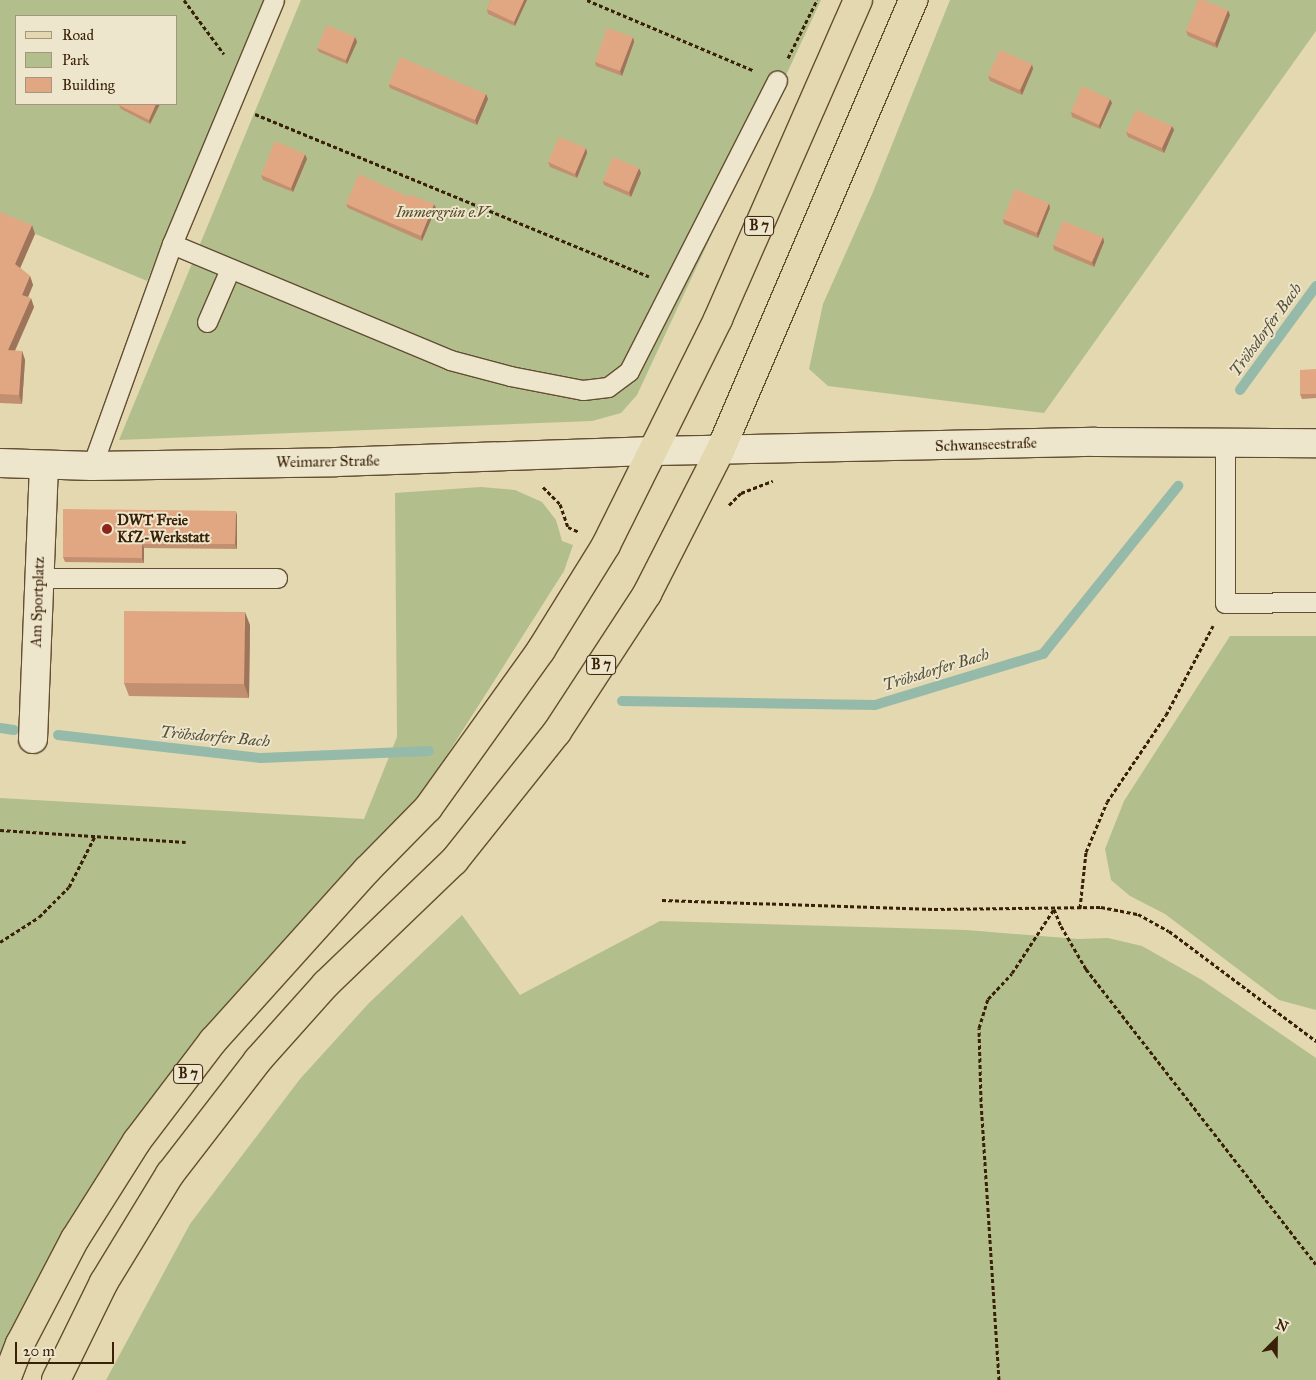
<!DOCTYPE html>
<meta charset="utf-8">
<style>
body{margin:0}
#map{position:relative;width:1316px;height:1380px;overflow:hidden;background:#e3d8b0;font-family:"IM FELL Great Primer",serif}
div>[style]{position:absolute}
.green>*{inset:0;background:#b2bf8d}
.stream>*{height:10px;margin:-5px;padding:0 5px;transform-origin:5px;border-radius:5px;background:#95baaa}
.path>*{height:3px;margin-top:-1.5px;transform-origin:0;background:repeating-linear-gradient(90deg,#392007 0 4px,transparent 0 6.5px)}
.roads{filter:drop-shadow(1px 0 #644e31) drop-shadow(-1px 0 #644e31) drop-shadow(0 1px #644e31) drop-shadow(0 -1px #644e31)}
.service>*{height:19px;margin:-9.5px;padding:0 9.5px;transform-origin:9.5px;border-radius:9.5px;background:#ede6cc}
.minor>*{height:28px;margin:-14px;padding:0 14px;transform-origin:14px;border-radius:14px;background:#ede6cc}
.tertiary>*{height:28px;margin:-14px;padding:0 14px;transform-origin:14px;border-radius:14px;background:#ede6cc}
.primary>*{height:28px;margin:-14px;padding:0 14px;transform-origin:14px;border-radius:14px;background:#e3d8b0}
.wall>*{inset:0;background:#c29070}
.shaded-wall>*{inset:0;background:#9e755b}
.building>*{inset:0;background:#e1a782}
.dots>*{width:14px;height:14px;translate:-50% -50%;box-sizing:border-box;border:2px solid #ede6cc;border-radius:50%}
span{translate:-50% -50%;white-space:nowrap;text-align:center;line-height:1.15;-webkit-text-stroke:4px #ede6cc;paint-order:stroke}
.shield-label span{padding:1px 4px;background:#ede6cc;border:1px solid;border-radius:4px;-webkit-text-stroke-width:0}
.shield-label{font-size:14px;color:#392007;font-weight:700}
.park-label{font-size:15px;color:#574828;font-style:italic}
.street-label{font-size:15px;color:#392007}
.poi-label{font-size:15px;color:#392007;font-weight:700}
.left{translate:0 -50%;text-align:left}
.water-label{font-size:16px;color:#554e38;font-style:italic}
.legend{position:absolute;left:15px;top:15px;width:162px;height:90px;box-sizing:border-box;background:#ede6cc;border:1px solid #a5977d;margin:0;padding:6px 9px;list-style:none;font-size:15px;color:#392007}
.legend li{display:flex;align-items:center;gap:10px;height:25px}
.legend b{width:25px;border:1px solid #a5977d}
.north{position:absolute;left:1251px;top:1315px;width:50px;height:50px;-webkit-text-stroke:4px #ede6cc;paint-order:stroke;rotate:23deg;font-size:14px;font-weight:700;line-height:20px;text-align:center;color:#392007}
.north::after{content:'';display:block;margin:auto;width:18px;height:22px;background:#392007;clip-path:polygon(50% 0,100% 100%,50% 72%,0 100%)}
.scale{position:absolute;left:15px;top:1342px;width:99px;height:22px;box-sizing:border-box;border:2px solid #392007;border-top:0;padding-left:6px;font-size:15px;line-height:18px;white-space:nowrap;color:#392007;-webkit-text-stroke:4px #ede6cc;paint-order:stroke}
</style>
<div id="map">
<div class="green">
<i style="clip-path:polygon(evenodd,0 0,265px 0,147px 281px,0 219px,0 0,16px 16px,176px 16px,176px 104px,16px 104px,16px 16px)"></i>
<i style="clip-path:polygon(301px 0,821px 0,637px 395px,621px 413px,592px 421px,119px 440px)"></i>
<i style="clip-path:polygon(950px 0,1316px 0,1316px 31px,1044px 413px,828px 386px,809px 369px,823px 304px,873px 192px)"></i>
<i style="clip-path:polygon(481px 487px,515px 490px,542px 502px,556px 520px,562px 541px,573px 545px,564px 571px,419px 799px,354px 863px,204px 1031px,0 1358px,0 798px,364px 819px,397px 737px,395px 493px)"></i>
<i style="clip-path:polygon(1230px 636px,1316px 636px,1316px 1010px,1279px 1000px,1165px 914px,1130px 896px,1111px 880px,1105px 849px,1124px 801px)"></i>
<i style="clip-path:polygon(462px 915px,520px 995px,660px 921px,966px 930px,1078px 939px,1108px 938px,1142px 946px,1202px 980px,1316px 1058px,1316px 1380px,106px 1380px,190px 1224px,300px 1079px,369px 1003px)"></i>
</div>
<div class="stream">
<i style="left:1240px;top:390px;width:129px;rotate:-53.8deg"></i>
<i style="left:622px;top:701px;width:253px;rotate:0.9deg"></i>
<i style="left:875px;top:705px;width:176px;rotate:-16.9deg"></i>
<i style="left:1043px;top:654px;width:216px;rotate:-51.2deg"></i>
<i style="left:0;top:728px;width:14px;rotate:8deg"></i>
<i style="left:58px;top:735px;width:204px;rotate:6.5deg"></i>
<i style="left:261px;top:758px;width:168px;rotate:-2.4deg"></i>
</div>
<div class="path">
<i style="left:184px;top:0;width:67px;rotate:53.5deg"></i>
<i style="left:587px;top:0;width:180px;rotate:22.9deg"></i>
<i style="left:788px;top:58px;width:65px;rotate:-63.4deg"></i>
<i style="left:255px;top:114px;width:426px;rotate:22.4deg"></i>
<i style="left:543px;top:487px;width:24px;rotate:45deg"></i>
<i style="left:560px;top:504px;width:24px;rotate:71deg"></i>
<i style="left:568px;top:527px;width:12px;rotate:24deg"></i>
<i style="left:729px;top:505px;width:17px;rotate:-45deg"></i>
<i style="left:741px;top:493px;width:34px;rotate:-21deg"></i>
<i style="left:0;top:830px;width:186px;rotate:3.7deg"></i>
<i style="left:662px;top:900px;width:272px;rotate:1.9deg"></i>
<i style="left:934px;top:909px;width:167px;rotate:-0.7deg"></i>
<i style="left:1101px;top:907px;width:38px;rotate:11deg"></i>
<i style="left:1138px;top:914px;width:35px;rotate:29deg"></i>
<i style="left:1169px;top:931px;width:184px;rotate:36.8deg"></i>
<i style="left:1080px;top:908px;width:56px;rotate:-83.9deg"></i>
<i style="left:1086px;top:852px;width:54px;rotate:-67.2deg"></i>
<i style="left:1107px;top:802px;width:105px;rotate:-55.9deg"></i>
<i style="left:1166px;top:715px;width:101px;rotate:-62.2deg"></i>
<i style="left:1054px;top:909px;width:18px;rotate:68deg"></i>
<i style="left:1061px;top:926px;width:50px;rotate:59.8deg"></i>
<i style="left:1086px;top:969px;width:374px;rotate:52.1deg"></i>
<i style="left:0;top:942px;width:46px;rotate:-32.7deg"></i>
<i style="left:39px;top:917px;width:42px;rotate:-45deg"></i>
<i style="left:69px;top:887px;width:57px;rotate:-63deg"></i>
<i style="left:999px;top:1380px;width:280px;rotate:-93.7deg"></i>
<i style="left:981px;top:1101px;width:73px;rotate:-91.6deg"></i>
<i style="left:979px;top:1028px;width:30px;rotate:-73deg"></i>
<i style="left:988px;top:999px;width:35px;rotate:-47deg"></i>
<i style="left:1012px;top:973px;width:77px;rotate:-56.7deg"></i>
</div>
<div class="roads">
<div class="service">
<i style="left:172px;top:244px;width:301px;rotate:22.6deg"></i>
<i style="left:450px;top:360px;width:62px;rotate:14.9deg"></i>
<i style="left:510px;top:376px;width:74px;rotate:10.9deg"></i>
<i style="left:583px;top:390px;width:25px;rotate:-7deg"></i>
<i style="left:608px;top:387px;width:26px;rotate:-37deg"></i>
<i style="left:629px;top:371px;width:326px;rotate:-63deg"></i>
<i style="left:207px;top:322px;width:58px;rotate:-66.5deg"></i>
<i style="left:1225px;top:444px;width:159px;rotate:90deg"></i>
<i style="left:1225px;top:603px;width:91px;rotate:-0.6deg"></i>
<i style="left:92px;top:466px;width:236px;rotate:-70.2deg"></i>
<i style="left:172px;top:244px;width:264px;rotate:-67.3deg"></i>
<i style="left:38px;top:578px;width:239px"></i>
</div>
<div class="minor">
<i style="left:0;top:463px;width:92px;rotate:1.9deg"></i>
<i style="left:92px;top:466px;width:244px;rotate:-0.9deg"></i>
<i style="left:336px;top:462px;width:319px;rotate:-2deg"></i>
<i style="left:33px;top:739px;width:274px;rotate:-87.7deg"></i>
</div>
<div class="tertiary">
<i style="left:655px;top:451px;width:440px;rotate:-1.2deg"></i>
<i style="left:1095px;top:442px;width:221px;rotate:0.3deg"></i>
</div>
<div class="primary">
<i style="left:6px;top:1380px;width:39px;rotate:-69deg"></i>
<i style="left:20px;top:1344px;width:119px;rotate:-62.4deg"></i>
<i style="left:75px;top:1239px;width:116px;rotate:-57.7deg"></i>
<i style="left:137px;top:1141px;width:126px;rotate:-52.8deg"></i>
<i style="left:213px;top:1041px;width:230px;rotate:-48deg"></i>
<i style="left:367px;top:870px;width:87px;rotate:-45.5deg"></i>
<i style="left:428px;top:808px;width:194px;rotate:-54.4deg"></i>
<i style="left:541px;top:650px;width:123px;rotate:-58.2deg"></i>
<i style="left:606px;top:545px;width:252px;rotate:-63.6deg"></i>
<i style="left:718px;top:319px;width:348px;rotate:-66.3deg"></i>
<i style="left:56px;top:1380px;width:109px;rotate:-63.9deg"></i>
<i style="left:104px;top:1282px;width:127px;rotate:-58.6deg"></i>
<i style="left:170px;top:1174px;width:144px;rotate:-52.3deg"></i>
<i style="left:258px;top:1060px;width:102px;rotate:-48.2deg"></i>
<i style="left:326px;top:984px;width:178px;rotate:-43.9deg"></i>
<i style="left:454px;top:861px;width:165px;rotate:-51.4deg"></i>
<i style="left:557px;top:732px;width:165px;rotate:-56.9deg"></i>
<i style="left:647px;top:594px;width:161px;rotate:-63deg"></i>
<i style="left:720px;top:451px;width:491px;rotate:-66.8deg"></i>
</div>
</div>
<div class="wall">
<i style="clip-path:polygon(491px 0,527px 0,515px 26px,488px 14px,487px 9px)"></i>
<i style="clip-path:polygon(1230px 15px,1217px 48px,1188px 36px,1186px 31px)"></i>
<i style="clip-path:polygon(355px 37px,357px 42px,347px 64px,319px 52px,317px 48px)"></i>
<i style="clip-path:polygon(633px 37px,634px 42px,622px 76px,596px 66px,595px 62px)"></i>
<i style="clip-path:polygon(1033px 69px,1022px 95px,990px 81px,988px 76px)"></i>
<i style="clip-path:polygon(389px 84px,486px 94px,488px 99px,477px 125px,390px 88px)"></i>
<i style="clip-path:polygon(1112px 103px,1100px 129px,1072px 117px,1071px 112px)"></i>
<i style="clip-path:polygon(160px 104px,150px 124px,121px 109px,119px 105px)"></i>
<i style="clip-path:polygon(1172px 126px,1174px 130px,1164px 153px,1128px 137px,1126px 132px)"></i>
<i style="clip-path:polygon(586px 148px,587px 153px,577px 178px,550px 167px,548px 162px)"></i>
<i style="clip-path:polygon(307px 159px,293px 192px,263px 180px,261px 175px)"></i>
<i style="clip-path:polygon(641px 173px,631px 197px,604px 185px,603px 181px)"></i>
<i style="clip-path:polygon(346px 204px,436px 208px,422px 241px,348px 208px)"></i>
<i style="clip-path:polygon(1050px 208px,1038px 238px,1004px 224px,1003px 219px)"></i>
<i style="clip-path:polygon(0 212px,35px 234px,20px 268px,30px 276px,33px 285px,28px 297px,34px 307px,15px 351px,22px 351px,25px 360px,22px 404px,0 403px)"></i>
<i style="clip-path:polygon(1103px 237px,1104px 242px,1094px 267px,1054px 250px,1053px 245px)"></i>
<i style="clip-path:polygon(1316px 369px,1316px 398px,1302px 399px,1300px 394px)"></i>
<i style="clip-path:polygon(237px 515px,237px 549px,144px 548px,144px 563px,65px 562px,63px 557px)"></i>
<i style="clip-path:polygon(250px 625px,249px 698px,129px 696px,124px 683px)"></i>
</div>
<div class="shaded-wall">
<i style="clip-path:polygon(524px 0,527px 0,515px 26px,514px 22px)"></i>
<i style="clip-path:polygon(1228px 10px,1230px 15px,1217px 48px,1215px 43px)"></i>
<i style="clip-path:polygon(355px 37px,357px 42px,347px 64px,346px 60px)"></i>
<i style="clip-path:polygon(633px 37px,634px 42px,622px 76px,620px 71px)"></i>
<i style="clip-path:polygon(1032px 64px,1033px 69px,1022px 95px,1020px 90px)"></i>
<i style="clip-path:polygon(486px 94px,488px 99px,477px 125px,475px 120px)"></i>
<i style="clip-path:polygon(1110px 99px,1112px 103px,1100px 129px,1099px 125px)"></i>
<i style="clip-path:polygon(156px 104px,160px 104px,150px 124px,149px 120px)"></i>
<i style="clip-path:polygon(1172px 126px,1174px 130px,1164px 153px,1162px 148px)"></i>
<i style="clip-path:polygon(586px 148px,587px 153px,577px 178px,575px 174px)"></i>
<i style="clip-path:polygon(305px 154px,307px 159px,293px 192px,291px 188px)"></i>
<i style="clip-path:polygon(639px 168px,641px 173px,631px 197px,629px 192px)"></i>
<i style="clip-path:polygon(1049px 203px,1050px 208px,1038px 238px,1037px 233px)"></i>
<i style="clip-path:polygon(434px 204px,436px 208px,422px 241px,421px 236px)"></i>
<i style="clip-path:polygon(32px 225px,35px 234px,18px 273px,15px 264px)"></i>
<i style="clip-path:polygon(1103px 237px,1104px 242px,1094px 267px,1092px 262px)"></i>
<i style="clip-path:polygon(30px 276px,33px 285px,25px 304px,22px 295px)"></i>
<i style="clip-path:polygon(31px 298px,34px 307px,11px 359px,8px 350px)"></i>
<i style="clip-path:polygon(22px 351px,25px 360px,22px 404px,19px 395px)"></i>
<i style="clip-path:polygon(236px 511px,237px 515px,237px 549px,235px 544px)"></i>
<i style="clip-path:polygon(142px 544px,144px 548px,144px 563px,142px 558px)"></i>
<i style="clip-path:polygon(245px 612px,250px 625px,249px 698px,244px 684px)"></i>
</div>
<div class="building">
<i style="clip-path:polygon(491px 0,524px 0,514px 22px,487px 9px)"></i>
<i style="clip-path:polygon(1198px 0,1203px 0,1228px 10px,1215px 43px,1186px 31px)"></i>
<i style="clip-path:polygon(327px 25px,355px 37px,346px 60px,317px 48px)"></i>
<i style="clip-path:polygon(607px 28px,633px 37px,620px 71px,595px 62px)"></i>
<i style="clip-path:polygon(1000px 50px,1032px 64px,1020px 90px,988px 76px)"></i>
<i style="clip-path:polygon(400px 57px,486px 94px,475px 120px,389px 84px)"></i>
<i style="clip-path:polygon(1082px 86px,1110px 99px,1099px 125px,1071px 112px)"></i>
<i style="clip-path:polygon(120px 104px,156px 104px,149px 120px,119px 105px)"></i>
<i style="clip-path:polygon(1136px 110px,1172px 126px,1162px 148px,1126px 132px)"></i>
<i style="clip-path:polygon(559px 137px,586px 148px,575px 174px,548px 162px)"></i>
<i style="clip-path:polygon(275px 141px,305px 154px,291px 188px,261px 175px)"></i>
<i style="clip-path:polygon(613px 157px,639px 168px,629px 192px,603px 181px)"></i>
<i style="clip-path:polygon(359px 174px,409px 197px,410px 194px,434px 204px,421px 236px,346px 204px)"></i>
<i style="clip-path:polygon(1015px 189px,1049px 203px,1037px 233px,1003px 219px)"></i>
<i style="clip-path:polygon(0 212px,32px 225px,15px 264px,30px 276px,22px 295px,31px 298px,8px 350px,22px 351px,19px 395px,0 394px)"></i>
<i style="clip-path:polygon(1063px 221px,1103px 237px,1092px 262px,1053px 245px)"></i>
<i style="clip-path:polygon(1316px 369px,1316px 394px,1300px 394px,1300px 370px)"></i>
<i style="clip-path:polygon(63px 509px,236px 511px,235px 544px,142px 544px,142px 558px,63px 557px)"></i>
<i style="clip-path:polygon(124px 611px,245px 612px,244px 684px,124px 683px)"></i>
</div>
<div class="dots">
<i style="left:107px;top:529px;background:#8f2418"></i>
</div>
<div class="shield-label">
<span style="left:759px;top:226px">B 7</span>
<span style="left:601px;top:665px">B 7</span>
<span style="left:188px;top:1074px">B 7</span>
</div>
<div class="park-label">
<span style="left:443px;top:213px">Immergrün e.V.</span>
</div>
<div class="street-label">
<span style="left:986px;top:445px;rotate:-2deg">Schwanseestraße</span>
<span style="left:328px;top:462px;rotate:-1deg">Weimarer Straße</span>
<span style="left:38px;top:602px;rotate:-88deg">Am Sportplatz</span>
</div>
<div class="poi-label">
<span class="left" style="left:117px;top:529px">DWT Freie<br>KfZ-Werkstatt</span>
</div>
<div class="water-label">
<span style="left:1266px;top:330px;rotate:-54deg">Tröbsdorfer Bach</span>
<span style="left:936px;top:670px;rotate:-17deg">Tröbsdorfer Bach</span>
<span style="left:215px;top:737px;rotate:5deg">Tröbsdorfer Bach</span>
</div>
<ul class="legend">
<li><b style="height:6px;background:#e3d8b0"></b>Road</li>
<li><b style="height:14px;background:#b2bf8d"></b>Park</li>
<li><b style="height:14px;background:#e1a782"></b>Building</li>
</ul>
<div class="north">N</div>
<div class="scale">20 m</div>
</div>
